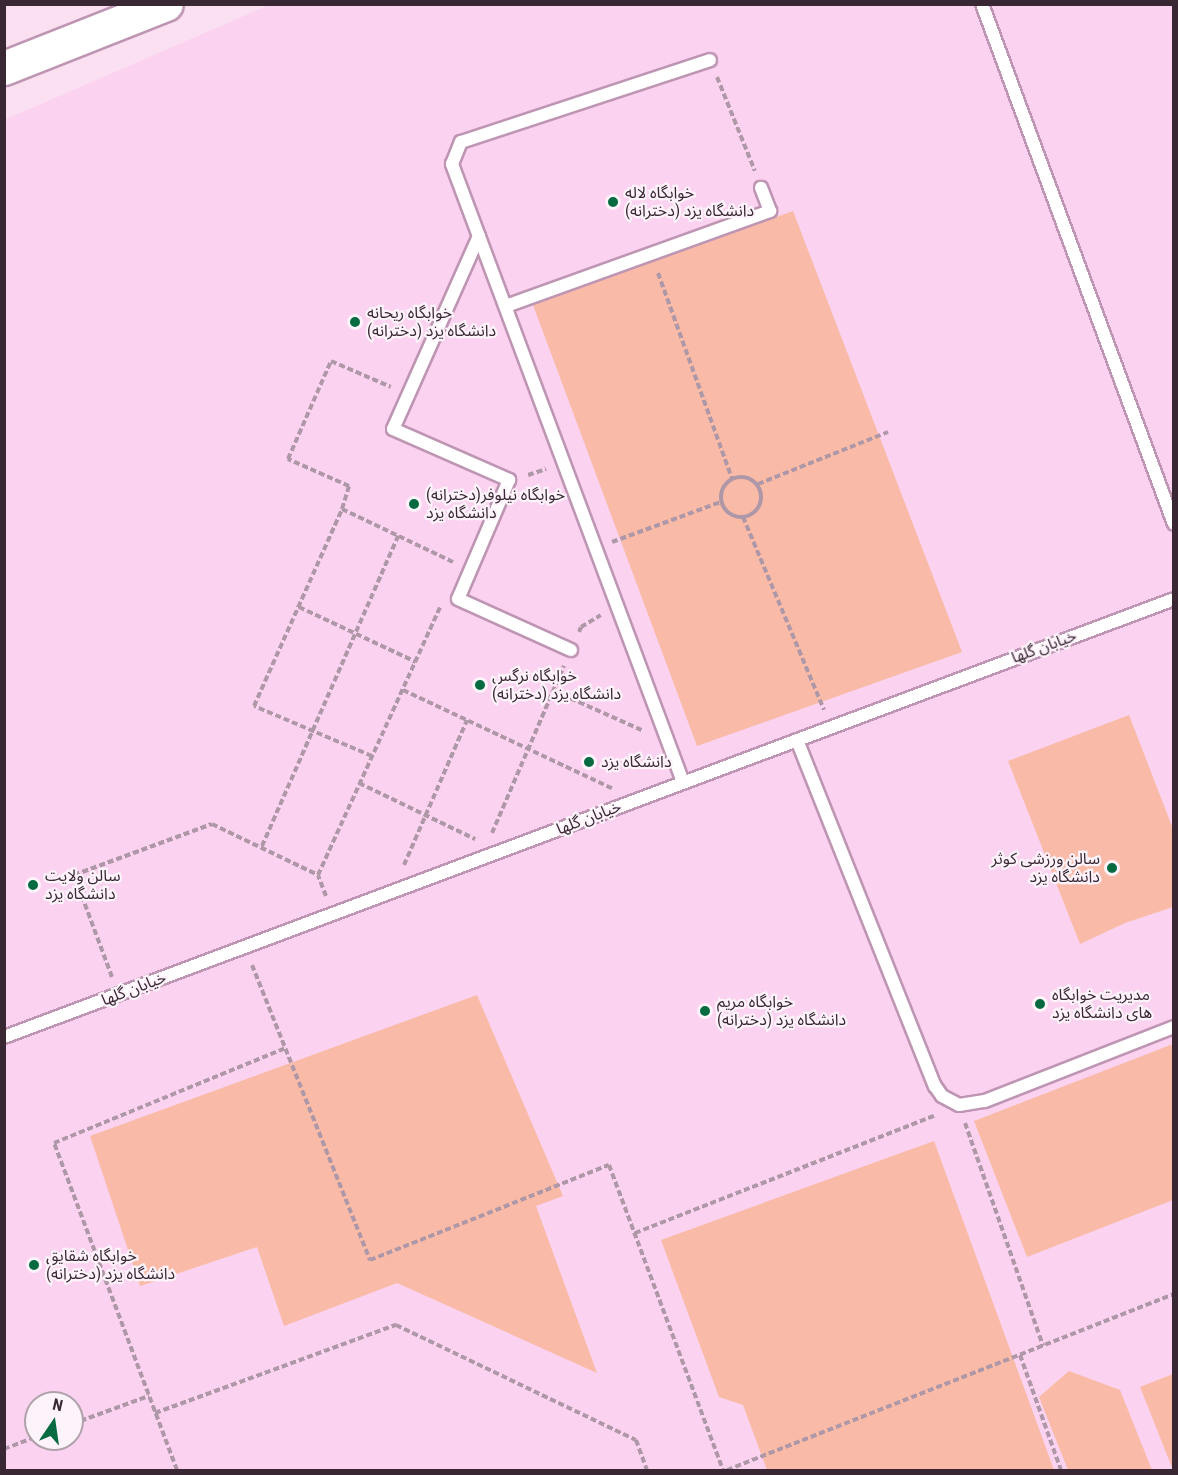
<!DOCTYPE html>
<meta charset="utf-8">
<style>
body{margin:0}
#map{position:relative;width:1178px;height:1475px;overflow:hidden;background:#fbe0f2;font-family:"Roboto Condensed","Noto Sans Arabic",sans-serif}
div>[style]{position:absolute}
.built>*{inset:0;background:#fbd2ef}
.green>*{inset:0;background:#f9bba8}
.path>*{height:4px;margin-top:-2px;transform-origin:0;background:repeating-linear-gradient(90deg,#ae97a6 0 6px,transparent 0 9px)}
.path>.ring{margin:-2px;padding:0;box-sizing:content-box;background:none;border:4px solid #ae97a6;border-radius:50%}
.roads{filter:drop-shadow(2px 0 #be95b2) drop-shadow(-2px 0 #be95b2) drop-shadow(0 2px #be95b2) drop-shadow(0 -2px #be95b2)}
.service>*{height:12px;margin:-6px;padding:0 6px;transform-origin:6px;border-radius:6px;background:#fff}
.secondary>*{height:33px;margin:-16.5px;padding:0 16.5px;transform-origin:16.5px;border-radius:16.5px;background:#fff}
.dots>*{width:16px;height:16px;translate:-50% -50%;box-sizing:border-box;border:3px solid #fdf3fa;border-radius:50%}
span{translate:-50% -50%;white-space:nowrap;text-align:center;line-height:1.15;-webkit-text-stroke:4.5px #fdf3fa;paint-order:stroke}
.poi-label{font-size:16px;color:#392834}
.left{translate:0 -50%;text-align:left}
.right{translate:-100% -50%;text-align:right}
.street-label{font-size:16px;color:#392834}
.frame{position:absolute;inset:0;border:6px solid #392834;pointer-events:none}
.north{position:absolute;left:24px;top:1391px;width:60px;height:60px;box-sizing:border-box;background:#fdf3fa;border:2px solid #afa2ab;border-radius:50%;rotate:13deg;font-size:16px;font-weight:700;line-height:24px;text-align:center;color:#392834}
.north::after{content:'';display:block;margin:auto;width:21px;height:27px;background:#066b41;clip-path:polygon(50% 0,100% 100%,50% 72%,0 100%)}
</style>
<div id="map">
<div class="built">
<i style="clip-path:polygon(evenodd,269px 5px,1173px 5px,1173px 1470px,5px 1470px,4px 120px,269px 5px,36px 1403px,72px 1403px,72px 1439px,36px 1439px,36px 1403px)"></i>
</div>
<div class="green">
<i style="clip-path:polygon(793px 211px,962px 652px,697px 746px,533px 305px)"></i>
<i style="clip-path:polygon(1129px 715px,1173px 829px,1173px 907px,1125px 923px,1080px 944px,1008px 761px)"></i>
<i style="clip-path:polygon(477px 995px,563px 1196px,536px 1206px,597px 1373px,397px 1283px,284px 1326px,257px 1247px,140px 1286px,90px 1136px)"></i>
<i style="clip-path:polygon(1173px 1044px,1173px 1200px,1027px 1257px,974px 1121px)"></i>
<i style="clip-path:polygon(934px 1141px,1054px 1470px,767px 1470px,743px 1405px,719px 1397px,661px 1240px)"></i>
<i style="clip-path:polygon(1069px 1371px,1120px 1390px,1152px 1470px,1068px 1470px,1039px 1397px)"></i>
<i style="clip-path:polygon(1173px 1374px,1174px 1470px,1173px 1470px,1140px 1387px)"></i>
</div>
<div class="path">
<i style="left:717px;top:77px;width:101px;rotate:68deg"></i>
<i style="left:658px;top:273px;width:218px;rotate:70.2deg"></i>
<i style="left:528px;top:475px;width:19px;rotate:-18deg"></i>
<i class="ring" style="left:721px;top:477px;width:36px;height:36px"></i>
<i style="left:758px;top:484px;width:140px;rotate:-21.8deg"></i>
<i style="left:342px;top:509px;width:24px;rotate:-73deg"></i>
<i style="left:349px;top:486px;width:67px;rotate:-156.1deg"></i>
<i style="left:288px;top:459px;width:107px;rotate:-66.3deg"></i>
<i style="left:331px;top:361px;width:65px;rotate:23.4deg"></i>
<i style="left:743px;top:517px;width:209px;rotate:67.2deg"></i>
<i style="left:612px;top:542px;width:116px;rotate:-20.2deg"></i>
<i style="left:299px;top:607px;width:129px;rotate:25.2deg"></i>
<i style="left:579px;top:632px;width:5px;rotate:-68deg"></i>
<i style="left:581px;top:627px;width:23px;rotate:-31deg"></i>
<i style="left:403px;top:690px;width:232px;rotate:25.2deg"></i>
<i style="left:554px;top:691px;width:98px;rotate:24deg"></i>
<i style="left:372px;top:756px;width:128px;rotate:-157deg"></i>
<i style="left:254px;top:706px;width:216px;rotate:-65.9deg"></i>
<i style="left:342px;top:509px;width:123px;rotate:25.5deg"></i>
<i style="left:359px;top:783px;width:129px;rotate:25.8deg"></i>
<i style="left:492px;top:833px;width:182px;rotate:-66.7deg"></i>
<i style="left:262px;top:846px;width:339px;rotate:-66.3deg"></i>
<i style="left:404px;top:865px;width:158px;rotate:-66.5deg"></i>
<i style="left:326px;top:896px;width:22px;rotate:-111deg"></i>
<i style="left:318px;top:875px;width:294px;rotate:-65.5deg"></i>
<i style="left:252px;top:965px;width:318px;rotate:68.2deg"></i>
<i style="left:370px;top:1260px;width:257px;rotate:-21.7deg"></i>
<i style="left:609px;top:1165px;width:326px;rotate:69.5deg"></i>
<i style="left:112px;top:977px;width:109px;rotate:-110.4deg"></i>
<i style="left:74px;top:875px;width:147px;rotate:-20.3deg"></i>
<i style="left:212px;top:824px;width:118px;rotate:25.7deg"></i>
<i style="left:965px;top:1123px;width:236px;rotate:70.7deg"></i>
<i style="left:635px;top:1233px;width:323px;rotate:-21.4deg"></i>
<i style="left:1020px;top:1355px;width:122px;rotate:70.4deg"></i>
<i style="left:155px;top:1413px;width:257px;rotate:-20.1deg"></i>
<i style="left:396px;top:1325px;width:266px;rotate:25.6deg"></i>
<i style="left:636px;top:1440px;width:32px;rotate:70deg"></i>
<i style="left:72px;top:1424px;width:82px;rotate:-20deg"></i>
<i style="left:4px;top:1449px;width:34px;rotate:-21deg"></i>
<i style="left:177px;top:1470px;width:349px;rotate:-110.6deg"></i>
<i style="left:54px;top:1143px;width:251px;rotate:-22.3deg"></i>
<i style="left:727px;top:1470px;width:480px;rotate:-21.5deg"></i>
</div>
<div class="roads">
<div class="service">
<i style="left:982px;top:4px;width:554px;rotate:69.73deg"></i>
<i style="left:479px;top:236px;width:211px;rotate:114deg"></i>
<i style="left:393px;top:429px;width:127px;rotate:23.7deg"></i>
<i style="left:509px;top:480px;width:129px;rotate:113.2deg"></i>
<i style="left:458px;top:599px;width:124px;rotate:24.3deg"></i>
<i style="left:506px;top:306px;width:281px;rotate:-19.8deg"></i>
<i style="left:770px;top:211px;width:25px;rotate:-111deg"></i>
<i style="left:797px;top:740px;width:373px;rotate:68.3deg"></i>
<i style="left:935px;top:1086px;width:12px;rotate:55deg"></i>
<i style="left:942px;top:1096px;width:19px;rotate:28deg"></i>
<i style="left:959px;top:1105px;width:26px;rotate:-9deg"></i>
<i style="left:985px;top:1101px;width:203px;rotate:-21.4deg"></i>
<i style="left:683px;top:782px;width:660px;rotate:-110.5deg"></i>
<i style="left:452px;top:164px;width:24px;rotate:-68deg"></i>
<i style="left:461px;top:142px;width:262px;rotate:-18.2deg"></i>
<i style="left:4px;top:1037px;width:1249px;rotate:-20.52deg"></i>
</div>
<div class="secondary">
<i style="left:4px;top:68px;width:174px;rotate:-21.6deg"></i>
</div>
</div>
<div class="dots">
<i style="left:613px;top:202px;background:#066b41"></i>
<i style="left:355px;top:322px;background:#066b41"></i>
<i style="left:414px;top:504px;background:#066b41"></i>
<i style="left:480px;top:685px;background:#066b41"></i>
<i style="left:589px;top:762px;background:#066b41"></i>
<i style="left:1112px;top:868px;background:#066b41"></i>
<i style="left:33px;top:885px;background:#066b41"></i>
<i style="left:1040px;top:1004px;background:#066b41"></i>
<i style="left:705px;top:1011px;background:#066b41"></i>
<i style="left:34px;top:1265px;background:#066b41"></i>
</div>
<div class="poi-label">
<span class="left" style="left:625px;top:202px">خوابگاه لاله<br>(دخترانه) دانشگاه یزد</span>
<span class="left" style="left:367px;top:322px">خوابگاه ریحانه<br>(دخترانه) دانشگاه یزد</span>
<span class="left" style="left:426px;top:504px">خوابگاه نیلوفر(دخترانه)<br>دانشگاه یزد</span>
<span class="left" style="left:492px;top:685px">خوابگاه نرگس<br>(دخترانه) دانشگاه یزد</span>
<span class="left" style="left:601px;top:762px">دانشگاه یزد</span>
<span class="right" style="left:1100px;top:868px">سالن ورزشی کوثر<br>دانشگاه یزد</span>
<span class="left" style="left:45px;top:885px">سالن ولایت<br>دانشگاه یزد</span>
<span class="left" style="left:1052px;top:1004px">مدیریت خوابگاه<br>های دانشگاه یزد</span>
<span class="left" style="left:717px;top:1011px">خوابگاه مریم<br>(دخترانه) دانشگاه یزد</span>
<span class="left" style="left:46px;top:1265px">خوابگاه شقایق<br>(دخترانه) دانشگاه یزد</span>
</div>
<div class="street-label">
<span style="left:1044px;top:647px;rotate:-20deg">خیابان گلها</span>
<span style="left:589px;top:818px;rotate:-21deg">خیابان گلها</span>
<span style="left:134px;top:989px;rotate:-21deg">خیابان گلها</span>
</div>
<div class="frame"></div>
<div class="north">N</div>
</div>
